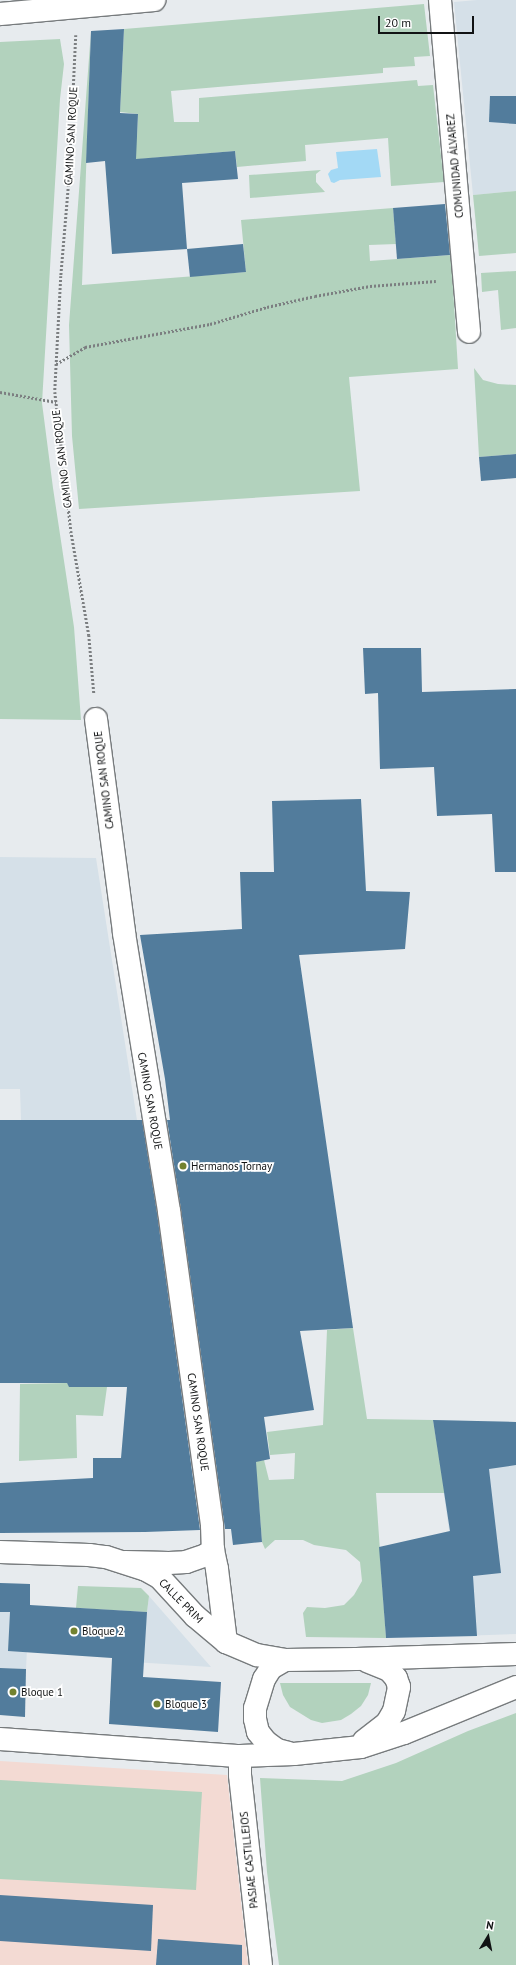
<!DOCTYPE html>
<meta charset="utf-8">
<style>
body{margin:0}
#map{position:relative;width:516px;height:1965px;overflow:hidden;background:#e7ebee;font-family:"PT Sans",sans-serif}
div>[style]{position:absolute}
.built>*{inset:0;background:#d5e0e8}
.education>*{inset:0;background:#f3dad3}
.green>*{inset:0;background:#b2d2bd}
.water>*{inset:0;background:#a3d9f5}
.building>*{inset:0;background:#527c9c}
.path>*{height:2.5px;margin-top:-1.25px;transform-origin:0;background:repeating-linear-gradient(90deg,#7c7f81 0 2px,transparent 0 4px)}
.roads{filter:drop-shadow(1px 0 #777b7d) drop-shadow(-1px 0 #777b7d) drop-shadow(0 1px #777b7d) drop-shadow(0 -1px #777b7d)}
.minor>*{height:22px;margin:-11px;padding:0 11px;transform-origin:11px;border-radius:11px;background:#fff}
.major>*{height:22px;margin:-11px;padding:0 11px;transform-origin:11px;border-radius:11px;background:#fff}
.dots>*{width:11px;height:11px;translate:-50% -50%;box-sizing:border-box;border:2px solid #fff;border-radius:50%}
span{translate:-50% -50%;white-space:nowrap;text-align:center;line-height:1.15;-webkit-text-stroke:3.5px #fff;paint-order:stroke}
.street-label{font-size:11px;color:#111314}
.poi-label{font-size:11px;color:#111314}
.left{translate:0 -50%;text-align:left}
.north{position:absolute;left:468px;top:1917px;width:40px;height:40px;-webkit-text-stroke:3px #fff;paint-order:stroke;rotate:10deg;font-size:11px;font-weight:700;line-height:16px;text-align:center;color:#111314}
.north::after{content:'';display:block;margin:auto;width:14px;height:18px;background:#111314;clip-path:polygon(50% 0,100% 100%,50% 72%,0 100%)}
.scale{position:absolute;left:378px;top:16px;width:96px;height:18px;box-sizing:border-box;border:2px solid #111314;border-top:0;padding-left:5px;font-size:12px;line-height:14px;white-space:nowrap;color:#111314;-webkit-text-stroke:3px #fff;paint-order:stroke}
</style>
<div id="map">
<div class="built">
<i style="clip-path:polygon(477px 0,516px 0,516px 191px,473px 195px,454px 2px)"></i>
<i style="clip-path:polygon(0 857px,96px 858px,137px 1120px,21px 1120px,20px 1089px,0 1089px)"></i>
<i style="clip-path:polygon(433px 1420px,516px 1422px,516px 1634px,460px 1636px,456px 1578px)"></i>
<i style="clip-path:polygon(0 1583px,30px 1584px,26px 1669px,0 1668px)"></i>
<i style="clip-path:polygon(149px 1596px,211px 1667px,118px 1661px,121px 1610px,147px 1612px)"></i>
</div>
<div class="education">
<i style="clip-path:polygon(0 1761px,227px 1775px,248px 1965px,0 1965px)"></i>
</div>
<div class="green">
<i style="clip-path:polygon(424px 4px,430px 56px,414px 57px,415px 66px,383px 68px,383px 73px,171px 91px,174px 122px,199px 122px,199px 98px,417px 80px,418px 86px,433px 85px,444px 182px,391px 186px,388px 138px,305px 145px,306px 161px,237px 167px,235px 151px,117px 161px,118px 135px,137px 137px,138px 114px,120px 112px,124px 29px)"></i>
<i style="clip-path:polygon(91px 31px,82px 285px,246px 272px,241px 220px,393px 208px,396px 244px,369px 245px,370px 261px,451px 255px,458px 369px,349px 377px,360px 491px,79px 509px,72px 436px,69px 325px)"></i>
<i style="clip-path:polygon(60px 39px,64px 64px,60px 99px,42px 403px,53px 488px,74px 627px,81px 720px,0 719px,0 42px)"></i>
<i style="clip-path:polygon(321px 170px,316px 174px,316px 182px,325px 192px,250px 198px,249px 175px)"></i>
<i style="clip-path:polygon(516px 191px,516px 253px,479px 256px,473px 195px)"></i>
<i style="clip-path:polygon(516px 271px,516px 328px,501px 330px,498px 290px,482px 292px,481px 273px)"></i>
<i style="clip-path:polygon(474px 368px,483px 380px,498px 384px,516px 385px,516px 454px,479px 457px)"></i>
<i style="clip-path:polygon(353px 1328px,367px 1419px,433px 1420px,445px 1493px,376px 1493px,386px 1638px,306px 1637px,303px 1613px,307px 1607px,325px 1608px,344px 1605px,354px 1595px,362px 1581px,360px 1562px,346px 1550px,314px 1545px,303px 1540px,275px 1540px,265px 1549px,262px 1542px,258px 1492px,224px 1467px,264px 1460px,269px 1480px,294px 1479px,295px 1453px,270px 1455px,267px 1432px,323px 1425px,327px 1330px)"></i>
<i style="clip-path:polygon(67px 1383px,70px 1387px,107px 1387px,103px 1416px,76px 1415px,77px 1458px,19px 1461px,20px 1384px)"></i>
<i style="clip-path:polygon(78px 1586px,141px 1588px,149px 1596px,147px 1612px,76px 1608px)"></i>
<i style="clip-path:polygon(280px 1683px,371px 1683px,368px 1695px,361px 1706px,351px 1714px,341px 1720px,322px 1723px,311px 1720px,290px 1707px,283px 1695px)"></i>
<i style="clip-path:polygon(516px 1713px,516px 1965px,279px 1965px,267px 1872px,260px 1778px,342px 1781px,396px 1763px,468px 1731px)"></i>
<i style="clip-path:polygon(0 1780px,202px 1792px,196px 1890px,0 1879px)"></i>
</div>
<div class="water">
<i style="clip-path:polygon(377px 149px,381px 177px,340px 180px,334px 183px,331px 182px,328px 174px,331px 170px,338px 168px,336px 152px)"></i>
</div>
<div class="building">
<i style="clip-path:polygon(124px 29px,120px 113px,138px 114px,136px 159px,235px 151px,238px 179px,182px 183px,187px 249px,112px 254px,105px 161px,86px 163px,91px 31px)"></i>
<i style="clip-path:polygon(490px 96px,516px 96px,516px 124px,489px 122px)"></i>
<i style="clip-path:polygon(445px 204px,450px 255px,397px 259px,393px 208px)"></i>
<i style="clip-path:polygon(243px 244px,246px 272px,190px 277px,187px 249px)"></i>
<i style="clip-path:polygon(516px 454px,516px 478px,481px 481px,479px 457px)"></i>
<i style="clip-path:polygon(363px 648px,421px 648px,422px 692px,516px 689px,516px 872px,495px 872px,492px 814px,437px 816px,434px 767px,380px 769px,378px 693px,365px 694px)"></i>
<i style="clip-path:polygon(361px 799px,366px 891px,410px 892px,405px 949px,299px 955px,353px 1328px,300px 1331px,314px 1410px,264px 1417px,270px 1459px,256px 1462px,262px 1542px,233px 1545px,231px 1529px,225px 1529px,181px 1209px,167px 1120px,170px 1120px,165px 1079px,140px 935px,242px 929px,240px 872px,274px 872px,272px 801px)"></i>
<i style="clip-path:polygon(0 1120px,142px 1120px,157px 1213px,200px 1530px,145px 1532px,0 1533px,0 1483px,93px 1478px,93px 1458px,121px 1458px,127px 1387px,69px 1387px,67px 1383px,0 1383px)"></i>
<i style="clip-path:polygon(433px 1420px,516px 1422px,516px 1465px,489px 1469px,501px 1573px,473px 1576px,477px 1636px,386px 1638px,379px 1547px,450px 1531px)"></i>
<i style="clip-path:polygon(0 1583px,30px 1584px,30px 1605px,147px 1612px,143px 1677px,221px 1682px,218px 1732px,109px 1724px,112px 1658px,8px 1651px,10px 1612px,0 1612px)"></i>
<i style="clip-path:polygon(0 1668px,26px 1669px,25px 1717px,0 1715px)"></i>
<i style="clip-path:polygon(0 1895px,153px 1905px,151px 1951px,0 1941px)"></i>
<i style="clip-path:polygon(158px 1939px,242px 1945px,242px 1965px,156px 1965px)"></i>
</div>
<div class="path">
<i style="left:76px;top:35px;width:146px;rotate:92.7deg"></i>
<i style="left:69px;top:181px;width:95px;rotate:94.8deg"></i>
<i style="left:61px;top:276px;width:116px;rotate:93deg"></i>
<i style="left:55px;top:392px;width:140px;rotate:83.4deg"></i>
<i style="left:71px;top:531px;width:106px;rotate:80.2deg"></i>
<i style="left:89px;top:635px;width:58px;rotate:85.1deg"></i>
<i style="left:56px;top:364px;width:34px;rotate:-30deg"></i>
<i style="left:85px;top:347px;width:127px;rotate:-10.4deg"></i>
<i style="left:210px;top:324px;width:59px;rotate:-16.6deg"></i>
<i style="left:267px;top:307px;width:49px;rotate:-12.9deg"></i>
<i style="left:315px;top:296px;width:56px;rotate:-10.3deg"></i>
<i style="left:370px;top:286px;width:66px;rotate:-4.3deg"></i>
<i style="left:0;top:392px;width:57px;rotate:10.1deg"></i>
</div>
<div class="roads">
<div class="minor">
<i style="left:440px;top:0;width:333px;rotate:85deg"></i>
<i style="left:96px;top:719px;width:216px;rotate:82.5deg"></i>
<i style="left:124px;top:933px;width:282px;rotate:80.8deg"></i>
<i style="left:169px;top:1211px;width:317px;rotate:82.2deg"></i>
<i style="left:212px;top:1525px;width:25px;rotate:88deg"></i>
<i style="left:213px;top:1550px;width:19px;rotate:78deg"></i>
<i style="left:217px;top:1569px;width:74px;rotate:83deg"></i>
<i style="left:125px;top:1562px;width:44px;rotate:1.3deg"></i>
<i style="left:169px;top:1563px;width:17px;rotate:-3deg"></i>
<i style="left:186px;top:1562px;width:21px;rotate:-19deg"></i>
<i style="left:206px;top:1555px;width:9px;rotate:-36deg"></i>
<i style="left:240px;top:1756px;width:19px;rotate:90deg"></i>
<i style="left:240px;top:1775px;width:191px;rotate:83.7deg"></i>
</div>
<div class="major">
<i style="left:0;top:14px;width:155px;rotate:-5.2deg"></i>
<i style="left:0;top:1552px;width:89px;rotate:1.9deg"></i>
<i style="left:89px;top:1555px;width:17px;rotate:7deg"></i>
<i style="left:106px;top:1557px;width:40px;rotate:18deg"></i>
<i style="left:144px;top:1569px;width:18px;rotate:29deg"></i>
<i style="left:160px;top:1578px;width:52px;rotate:47.4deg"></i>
<i style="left:195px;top:1616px;width:40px;rotate:40deg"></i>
<i style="left:226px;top:1642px;width:34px;rotate:23deg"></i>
<i style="left:257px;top:1655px;width:28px;rotate:10deg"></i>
<i style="left:285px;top:1660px;width:71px;rotate:-0.8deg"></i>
<i style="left:356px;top:1659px;width:160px;rotate:-1.8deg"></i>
<i style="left:285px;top:1660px;width:16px;rotate:150deg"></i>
<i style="left:271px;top:1668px;width:13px;rotate:122deg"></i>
<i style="left:264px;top:1679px;width:30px;rotate:107deg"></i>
<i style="left:255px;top:1708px;width:11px;rotate:90deg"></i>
<i style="left:255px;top:1719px;width:13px;rotate:77deg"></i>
<i style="left:258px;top:1732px;width:13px;rotate:51deg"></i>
<i style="left:266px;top:1742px;width:14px;rotate:36deg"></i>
<i style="left:277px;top:1750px;width:12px;rotate:14deg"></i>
<i style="left:0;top:1739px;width:241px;rotate:4.1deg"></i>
<i style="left:240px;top:1756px;width:54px;rotate:-2.1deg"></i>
<i style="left:294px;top:1754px;width:67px;rotate:-6deg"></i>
<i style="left:361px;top:1747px;width:45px;rotate:-18deg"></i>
<i style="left:404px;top:1733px;width:121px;rotate:-22.3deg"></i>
<i style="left:364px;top:1741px;width:29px;rotate:-38deg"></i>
<i style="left:387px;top:1723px;width:14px;rotate:-60deg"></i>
<i style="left:394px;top:1711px;width:25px;rotate:-78deg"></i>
<i style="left:399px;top:1687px;width:9px;rotate:-108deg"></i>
<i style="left:396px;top:1678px;width:11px;rotate:-131deg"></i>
<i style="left:389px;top:1670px;width:24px;rotate:-158deg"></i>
</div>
</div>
<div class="dots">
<i style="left:183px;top:1166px;background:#738230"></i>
<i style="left:74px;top:1631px;background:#738230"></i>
<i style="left:13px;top:1692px;background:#738230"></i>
<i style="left:157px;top:1704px;background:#738230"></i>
</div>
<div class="street-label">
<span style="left:71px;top:136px;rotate:-87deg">CAMINO SAN ROQUE</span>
<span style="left:455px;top:166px;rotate:-95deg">COMUNIDAD ÁLVAREZ</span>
<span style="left:62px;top:459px;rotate:-97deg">CAMINO SAN ROQUE</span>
<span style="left:104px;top:780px;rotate:-97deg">CAMINO SAN ROQUE</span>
<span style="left:150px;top:1101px;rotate:80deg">CAMINO SAN ROQUE</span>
<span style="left:198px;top:1422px;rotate:82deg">CAMINO SAN ROQUE</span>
<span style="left:181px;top:1601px;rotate:45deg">CALLE PRIM</span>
<span style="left:249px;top:1860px;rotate:-96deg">PASJAE CASTILLEJOS</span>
</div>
<div class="poi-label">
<span class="left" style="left:191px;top:1166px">Hermanos Tornay</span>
<span class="left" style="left:82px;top:1631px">Bloque 2</span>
<span class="left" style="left:21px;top:1692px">Bloque 1</span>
<span class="left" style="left:165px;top:1704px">Bloque 3</span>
</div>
<div class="north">N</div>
<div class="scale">20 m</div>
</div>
